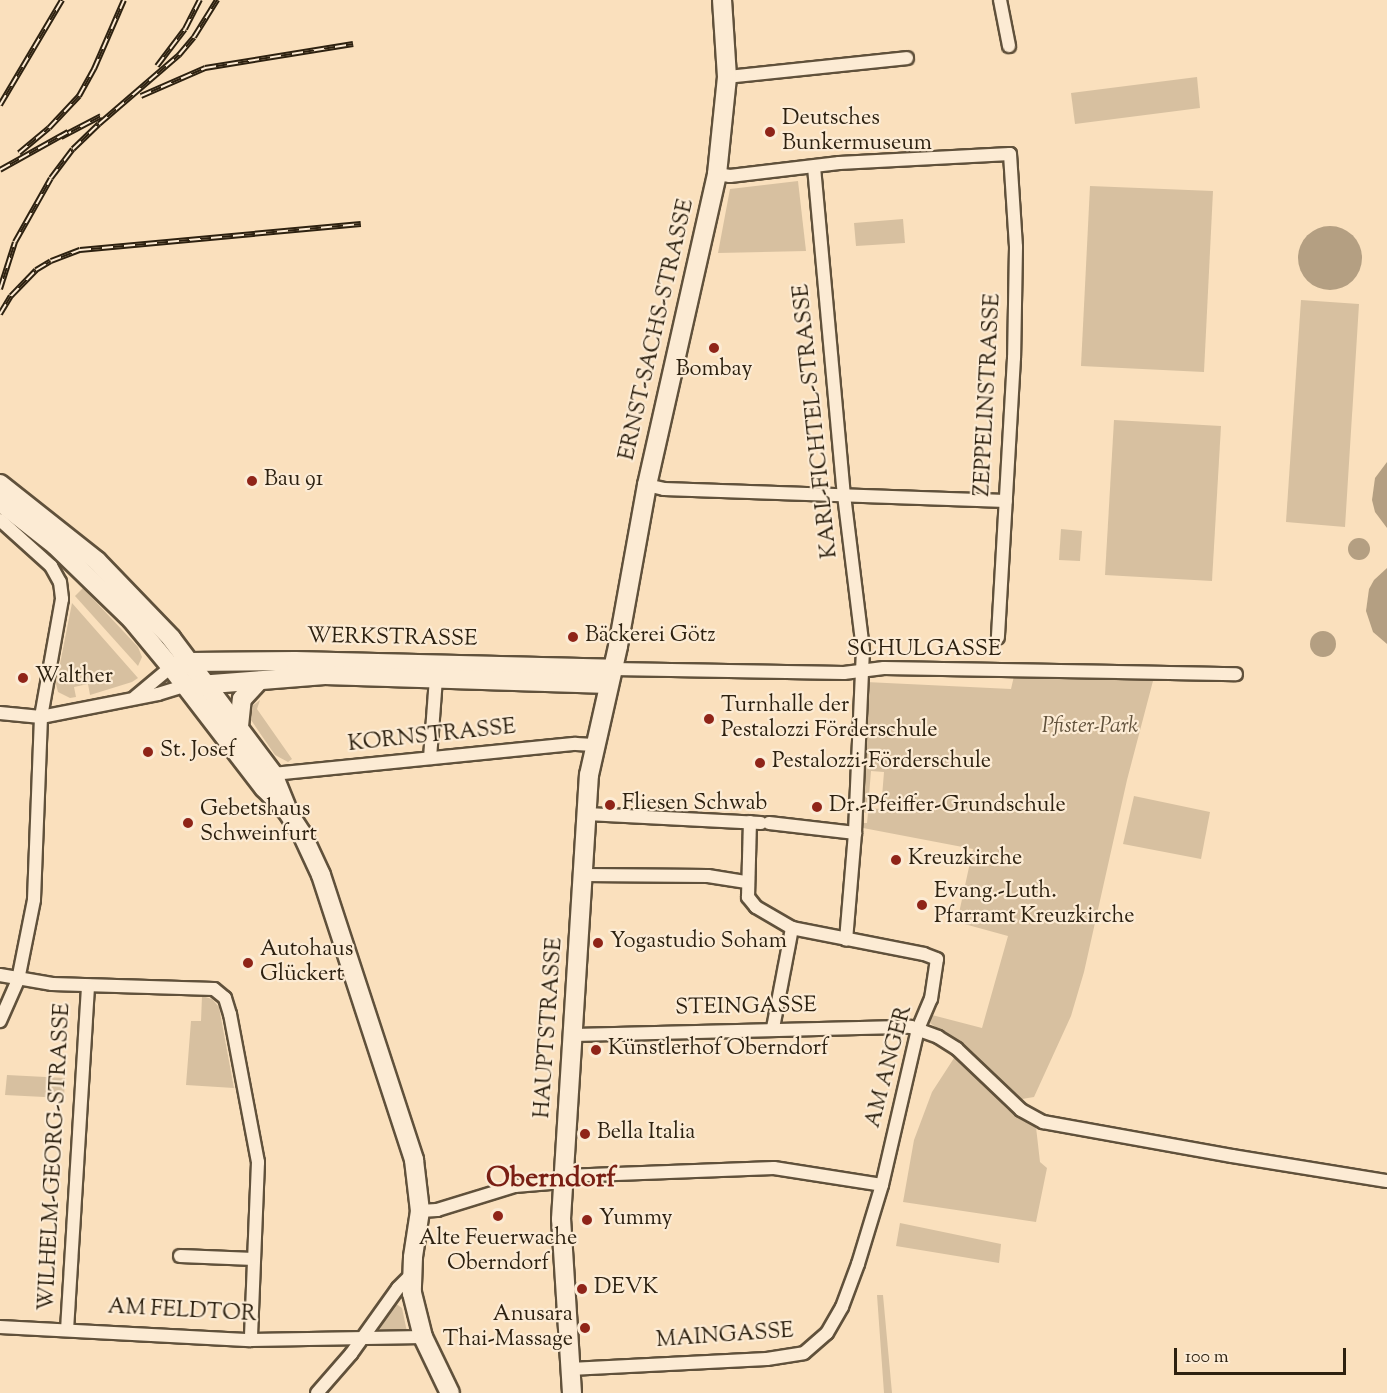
<!DOCTYPE html>
<meta charset="utf-8">
<style>
body{margin:0}
#map{position:relative;width:1387px;height:1393px;overflow:hidden;background:#fae0bd;font-family:"Sorts Mill Goudy",serif}
div>[style]{position:absolute}
.green>*{inset:0;background:#d7c0a0}
.water>*{inset:0;background:#b49f82}
.round{border-radius:50%}
.roads{filter:drop-shadow(2px 0 #60513b) drop-shadow(-2px 0 #60513b) drop-shadow(0 2px #60513b) drop-shadow(0 -2px #60513b)}
.minor>*{height:12px;margin:-6px;padding:0 6px;transform-origin:6px;border-radius:6px;background:#fcebd4}
.secondary>*{height:18px;margin:-9px;padding:0 9px;transform-origin:9px;border-radius:9px;background:#fcebd4}
.rail>*{height:6px;margin-top:-3px;transform-origin:0;background:repeating-linear-gradient(90deg,#fcebd4 0 11px,#2d2110 0 22px);box-sizing:border-box;border-block:2px solid #2d2110}
.dots>*{width:16px;height:16px;translate:-50% -50%;box-sizing:border-box;border:3px solid #fcebd4;border-radius:50%}
span{translate:-50% -50%;white-space:nowrap;text-align:center;line-height:1.15;-webkit-text-stroke:4.5px #fcebd4;paint-order:stroke}
.poi-label{font-size:22px;color:#2d2110}
.left{translate:0 -50%;text-align:left}
.right{translate:-100% -50%;text-align:right}
.street-label{font-size:22px;color:#2d2110}
.park-label{font-size:22px;color:#60513b;font-style:italic}
.district-label{font-size:28px;color:#7a1f14;font-weight:700}
.scale{position:absolute;left:1174px;top:1348px;width:172px;height:27px;box-sizing:border-box;border:3px solid #2d2110;border-top:0;padding-left:8px;font-size:18px;line-height:21px;white-space:nowrap;color:#2d2110;-webkit-text-stroke:4px #fcebd4;paint-order:stroke}
</style>
<div id="map">
<div class="green">
<i style="clip-path:polygon(1197px 77px,1200px 108px,1075px 124px,1071px 93px)"></i>
<i style="clip-path:polygon(798px 181px,806px 251px,718px 253px,730px 189px)"></i>
<i style="clip-path:polygon(1090px 186px,1213px 191px,1204px 372px,1081px 366px)"></i>
<i style="clip-path:polygon(903px 219px,905px 243px,856px 246px,854px 223px)"></i>
<i style="clip-path:polygon(1301px 300px,1359px 304px,1345px 527px,1286px 522px)"></i>
<i style="clip-path:polygon(1114px 420px,1221px 426px,1212px 581px,1105px 575px)"></i>
<i style="clip-path:polygon(1061px 529px,1082px 531px,1080px 561px,1059px 560px)"></i>
<i style="clip-path:polygon(83px 588px,138px 647px,142px 657px,138px 666px,75px 596px)"></i>
<i style="clip-path:polygon(72px 603px,138px 678px,132px 682px,90px 695px,88px 684px,74px 687px,76px 697px,70px 698px,58px 692px,56px 684px)"></i>
<i style="clip-path:polygon(evenodd,1014px 676px,1153px 681px,1127px 780px,1084px 972px,1071px 1016px,1034px 1097px,1022px 1099px,965px 1049px,930px 1023px,932px 1015px,982px 1028px,1008px 936px,957px 922px,973px 849px,863px 828px,863px 823px,867px 823px,868px 813px,862px 812px,866px 682px,1011px 689px,1014px 676px,871px 771px,884px 772px,881px 809px,868px 808px,871px 771px)"></i>
<i style="clip-path:polygon(260px 700px,257px 709px,292px 759px,288px 762px,275px 755px,251px 720px,251px 707px)"></i>
<i style="clip-path:polygon(1134px 796px,1210px 812px,1201px 859px,1123px 844px)"></i>
<i style="clip-path:polygon(202px 996px,212px 999px,219px 1007px,234px 1088px,186px 1085px,191px 1021px,201px 1021px)"></i>
<i style="clip-path:polygon(956px 1055px,1007px 1109px,1036px 1127px,1040px 1162px,1047px 1168px,1036px 1222px,903px 1202px,914px 1140px,932px 1092px)"></i>
<i style="clip-path:polygon(7px 1075px,65px 1078px,64px 1098px,5px 1095px)"></i>
<i style="clip-path:polygon(900px 1223px,1001px 1244px,999px 1263px,896px 1246px)"></i>
<i style="clip-path:polygon(877px 1295px,883px 1295px,892px 1393px,884px 1393px)"></i>
<i style="clip-path:polygon(395px 1303px,402px 1308px,407px 1332px,380px 1333px,380px 1329px)"></i>
</div>
<div class="water">
<i class="round" style="left:1298px;top:226px;width:64px;height:64px"></i>
<i style="clip-path:polygon(1387px 462px,1387px 528px,1375px 512px,1372px 500px,1375px 478px)"></i>
<i class="round" style="left:1348px;top:538px;width:22px;height:22px"></i>
<i style="clip-path:polygon(1387px 568px,1387px 644px,1373px 632px,1366px 611px,1369px 589px,1374px 580px)"></i>
<i class="round" style="left:1310px;top:631px;width:26px;height:26px"></i>
</div>
<div class="roads">
<div class="minor">
<i style="left:1000px;top:0;width:47px;rotate:78.9deg"></i>
<i style="left:727px;top:77px;width:181px;rotate:-6deg"></i>
<i style="left:814px;top:167px;width:329px;rotate:84.8deg"></i>
<i style="left:844px;top:495px;width:155px;rotate:83deg"></i>
<i style="left:863px;top:649px;width:184px;rotate:92.5deg"></i>
<i style="left:855px;top:833px;width:107px;rotate:94.8deg"></i>
<i style="left:717px;top:174px;width:13px;rotate:9deg"></i>
<i style="left:730px;top:176px;width:110px;rotate:-6.8deg"></i>
<i style="left:839px;top:163px;width:171px;rotate:-3deg"></i>
<i style="left:1010px;top:154px;width:93px;rotate:86.3deg"></i>
<i style="left:1016px;top:247px;width:111px;rotate:91deg"></i>
<i style="left:1014px;top:358px;width:280px;rotate:93.3deg"></i>
<i style="left:647px;top:485px;width:17px;rotate:13deg"></i>
<i style="left:664px;top:489px;width:342px;rotate:2deg"></i>
<i style="left:0;top:520px;width:69px;rotate:42deg"></i>
<i style="left:51px;top:566px;width:18px;rotate:61deg"></i>
<i style="left:60px;top:582px;width:17px;rotate:83deg"></i>
<i style="left:62px;top:599px;width:120px;rotate:100.1deg"></i>
<i style="left:41px;top:717px;width:183px;rotate:92.2deg"></i>
<i style="left:34px;top:900px;width:82px;rotate:101.3deg"></i>
<i style="left:18px;top:980px;width:45px;rotate:113.7deg"></i>
<i style="left:613px;top:669px;width:231px;rotate:1deg"></i>
<i style="left:844px;top:673px;width:40px;rotate:-7.1deg"></i>
<i style="left:884px;top:668px;width:352px;rotate:1deg"></i>
<i style="left:135px;top:697px;width:47px;rotate:-39.8deg"></i>
<i style="left:0;top:713px;width:41px;rotate:5.6deg"></i>
<i style="left:41px;top:717px;width:119px;rotate:-11.1deg"></i>
<i style="left:158px;top:694px;width:28px;rotate:-17deg"></i>
<i style="left:430px;top:758px;width:80px;rotate:-85.7deg"></i>
<i style="left:273px;top:774px;width:304px;rotate:-5.7deg"></i>
<i style="left:576px;top:744px;width:18px;rotate:3deg"></i>
<i style="left:587px;top:814px;width:174px;rotate:3deg"></i>
<i style="left:769px;top:823px;width:87px;rotate:6.6deg"></i>
<i style="left:584px;top:875px;width:124px;rotate:0.5deg"></i>
<i style="left:708px;top:876px;width:39px;rotate:9deg"></i>
<i style="left:0;top:975px;width:53px;rotate:9.8deg"></i>
<i style="left:52px;top:984px;width:162px;rotate:1.8deg"></i>
<i style="left:214px;top:989px;width:14px;rotate:39deg"></i>
<i style="left:225px;top:998px;width:17px;rotate:73deg"></i>
<i style="left:230px;top:1014px;width:151px;rotate:79.3deg"></i>
<i style="left:258px;top:1162px;width:178px;rotate:92.3deg"></i>
<i style="left:773px;top:1028px;width:102px;rotate:-79.2deg"></i>
<i style="left:574px;top:1035px;width:337px;rotate:-1.4deg"></i>
<i style="left:911px;top:1027px;width:29px;rotate:20deg"></i>
<i style="left:938px;top:1037px;width:22px;rotate:32deg"></i>
<i style="left:957px;top:1049px;width:88px;rotate:43.6deg"></i>
<i style="left:1021px;top:1110px;width:25px;rotate:29deg"></i>
<i style="left:1043px;top:1122px;width:192px;rotate:10.2deg"></i>
<i style="left:1232px;top:1156px;width:157px;rotate:9.2deg"></i>
<i style="left:564px;top:1176px;width:210px;rotate:-2.2deg"></i>
<i style="left:774px;top:1168px;width:109px;rotate:8.9deg"></i>
<i style="left:420px;top:1211px;width:17px;rotate:-3deg"></i>
<i style="left:437px;top:1210px;width:82px;rotate:-17.1deg"></i>
<i style="left:515px;top:1186px;width:48px;rotate:-4.8deg"></i>
<i style="left:180px;top:1256px;width:74px;rotate:2.3deg"></i>
<i style="left:0;top:1327px;width:251px;rotate:3deg"></i>
<i style="left:251px;top:1340px;width:172px;rotate:-1deg"></i>
<i style="left:67px;top:1330px;width:345px;rotate:-86.5deg"></i>
<i style="left:570px;top:1369px;width:197px;rotate:-2.9deg"></i>
<i style="left:767px;top:1359px;width:37px;rotate:-9deg"></i>
<i style="left:804px;top:1353px;width:30px;rotate:-41deg"></i>
<i style="left:827px;top:1333px;width:30px;rotate:-60deg"></i>
<i style="left:842px;top:1307px;width:46px;rotate:-69.6deg"></i>
<i style="left:858px;top:1264px;width:83px;rotate:-73.1deg"></i>
<i style="left:882px;top:1185px;width:160px;rotate:-77deg"></i>
<i style="left:918px;top:1029px;width:33px;rotate:-67deg"></i>
<i style="left:931px;top:999px;width:40px;rotate:-81.5deg"></i>
<i style="left:937px;top:959px;width:14px;rotate:-159deg"></i>
<i style="left:924px;top:954px;width:135px;rotate:-168.9deg"></i>
<i style="left:792px;top:928px;width:42px;rotate:-149.7deg"></i>
<i style="left:756px;top:907px;width:13px;rotate:-129deg"></i>
<i style="left:748px;top:897px;width:75px;rotate:-88.5deg"></i>
<i style="left:317px;top:1393px;width:52px;rotate:-48.9deg"></i>
<i style="left:351px;top:1354px;width:81px;rotate:-54.5deg"></i>
<i style="left:398px;top:1288px;width:18px;rotate:-45deg"></i>
</div>
<div class="secondary">
<i style="left:0;top:484px;width:124px;rotate:38.4deg"></i>
<i style="left:97px;top:561px;width:107px;rotate:46.1deg"></i>
<i style="left:171px;top:638px;width:170px;rotate:53.1deg"></i>
<i style="left:273px;top:774px;width:35px;rotate:68deg"></i>
<i style="left:0;top:502px;width:70px;rotate:38deg"></i>
<i style="left:55px;top:545px;width:107px;rotate:44.2deg"></i>
<i style="left:132px;top:620px;width:61px;rotate:50.3deg"></i>
<i style="left:171px;top:667px;width:153px;rotate:52.5deg"></i>
<i style="left:264px;top:788px;width:33px;rotate:45deg"></i>
<i style="left:287px;top:811px;width:27px;rotate:57deg"></i>
<i style="left:302px;top:834px;width:45px;rotate:65.1deg"></i>
<i style="left:321px;top:875px;width:300px;rotate:71.9deg"></i>
<i style="left:414px;top:1160px;width:51px;rotate:83.3deg"></i>
<i style="left:420px;top:1211px;width:47px;rotate:98.7deg"></i>
<i style="left:413px;top:1257px;width:36px;rotate:92deg"></i>
<i style="left:412px;top:1293px;width:45px;rotate:76deg"></i>
<i style="left:423px;top:1337px;width:62px;rotate:64.3deg"></i>
<i style="left:171px;top:667px;width:21px;rotate:-14deg"></i>
<i style="left:191px;top:662px;width:104px;rotate:-0.6deg"></i>
<i style="left:295px;top:661px;width:318px;rotate:1.4deg"></i>
<i style="left:199px;top:685px;width:126px;rotate:-4.5deg"></i>
<i style="left:325px;top:675px;width:284px;rotate:1.8deg"></i>
<i style="left:239px;top:726px;width:27px;rotate:-84deg"></i>
<i style="left:242px;top:699px;width:25px;rotate:-47deg"></i>
<i style="left:572px;top:1393px;width:174px;rotate:-93.6deg"></i>
<i style="left:561px;top:1219px;width:445px;rotate:-86.4deg"></i>
<i style="left:589px;top:775px;width:132px;rotate:-77.3deg"></i>
<i style="left:618px;top:646px;width:164px;rotate:-79.8deg"></i>
<i style="left:647px;top:485px;width:319px;rotate:-77.3deg"></i>
<i style="left:717px;top:174px;width:98px;rotate:-84.1deg"></i>
<i style="left:727px;top:77px;width:77px;rotate:-93.7deg"></i>
</div>
</div>
<div class="rail">
<i style="left:157px;top:66px;width:46px;rotate:-52.9deg"></i>
<i style="left:185px;top:29px;width:33px;rotate:-63deg"></i>
<i style="left:141px;top:96px;width:70px;rotate:-23.6deg"></i>
<i style="left:205px;top:68px;width:150px;rotate:-9.2deg"></i>
<i style="left:0;top:105px;width:122px;rotate:-59.4deg"></i>
<i style="left:61px;top:137px;width:45px;rotate:-27.7deg"></i>
<i style="left:19px;top:153px;width:39px;rotate:-40deg"></i>
<i style="left:49px;top:128px;width:44px;rotate:-46.8deg"></i>
<i style="left:79px;top:96px;width:31px;rotate:-61deg"></i>
<i style="left:94px;top:69px;width:75px;rotate:-66.5deg"></i>
<i style="left:0;top:170px;width:78px;rotate:-29.2deg"></i>
<i style="left:0;top:289px;width:49px;rotate:-72.3deg"></i>
<i style="left:15px;top:242px;width:73px;rotate:-60.6deg"></i>
<i style="left:51px;top:178px;width:36px;rotate:-53deg"></i>
<i style="left:73px;top:149px;width:36px;rotate:-44deg"></i>
<i style="left:99px;top:124px;width:106px;rotate:-40.8deg"></i>
<i style="left:179px;top:55px;width:23px;rotate:-50deg"></i>
<i style="left:194px;top:37px;width:44px;rotate:-58.1deg"></i>
<i style="left:0;top:314px;width:21px;rotate:-59deg"></i>
<i style="left:11px;top:296px;width:36px;rotate:-46deg"></i>
<i style="left:36px;top:270px;width:17px;rotate:-31deg"></i>
<i style="left:51px;top:261px;width:31px;rotate:-21deg"></i>
<i style="left:80px;top:250px;width:282px;rotate:-5.3deg"></i>
</div>
<div class="dots">
<i style="left:770px;top:132px;background:#8f2418"></i>
<i style="left:714px;top:348px;background:#8f2418"></i>
<i style="left:252px;top:481px;background:#8f2418"></i>
<i style="left:573px;top:637px;background:#8f2418"></i>
<i style="left:23px;top:678px;background:#8f2418"></i>
<i style="left:709px;top:719px;background:#8f2418"></i>
<i style="left:148px;top:752px;background:#8f2418"></i>
<i style="left:760px;top:763px;background:#8f2418"></i>
<i style="left:610px;top:805px;background:#8f2418"></i>
<i style="left:817px;top:807px;background:#8f2418"></i>
<i style="left:188px;top:823px;background:#8f2418"></i>
<i style="left:896px;top:860px;background:#8f2418"></i>
<i style="left:922px;top:905px;background:#8f2418"></i>
<i style="left:598px;top:943px;background:#8f2418"></i>
<i style="left:248px;top:963px;background:#8f2418"></i>
<i style="left:596px;top:1050px;background:#8f2418"></i>
<i style="left:585px;top:1134px;background:#8f2418"></i>
<i style="left:498px;top:1216px;background:#8f2418"></i>
<i style="left:587px;top:1220px;background:#8f2418"></i>
<i style="left:582px;top:1289px;background:#8f2418"></i>
<i style="left:585px;top:1328px;background:#8f2418"></i>
</div>
<div class="poi-label">
<span class="left" style="left:782px;top:132px">Deutsches<br>Bunkermuseum</span>
<span style="left:714px;top:371px">Bombay</span>
<span class="left" style="left:264px;top:481px">Bau 91</span>
<span class="left" style="left:585px;top:637px">Bäckerei Götz</span>
<span class="left" style="left:35px;top:678px">Walther</span>
<span class="left" style="left:721px;top:719px">Turnhalle der<br>Pestalozzi Förderschule</span>
<span class="left" style="left:160px;top:752px">St. Josef</span>
<span class="left" style="left:772px;top:763px">Pestalozzi-Förderschule</span>
<span class="left" style="left:622px;top:805px">Fliesen Schwab</span>
<span class="left" style="left:829px;top:807px">Dr.-Pfeiffer-Grundschule</span>
<span class="left" style="left:200px;top:823px">Gebetshaus<br>Schweinfurt</span>
<span class="left" style="left:908px;top:860px">Kreuzkirche</span>
<span class="left" style="left:934px;top:905px">Evang.-Luth.<br>Pfarramt Kreuzkirche</span>
<span class="left" style="left:610px;top:943px">Yogastudio Soham</span>
<span class="left" style="left:260px;top:963px">Autohaus<br>Glückert</span>
<span class="left" style="left:608px;top:1050px">Künstlerhof Oberndorf</span>
<span class="left" style="left:597px;top:1134px">Bella Italia</span>
<span class="left" style="left:599px;top:1220px">Yummy</span>
<span style="left:498px;top:1252px">Alte Feuerwache<br>Oberndorf</span>
<span class="left" style="left:594px;top:1289px">DEVK</span>
<span class="right" style="left:573px;top:1328px">Anusara<br>Thai-Massage</span>
</div>
<div class="street-label">
<span style="left:658px;top:330px;rotate:-77deg">ERNST-SACHS-STRASSE</span>
<span style="left:989px;top:395px;rotate:-87deg">ZEPPELINSTRASSE</span>
<span style="left:817px;top:421px;rotate:-96deg">KARL-FICHTEL-STRASSE</span>
<span style="left:392px;top:639px;rotate:1deg">WERKSTRASSE</span>
<span style="left:924px;top:651px">SCHULGASSE</span>
<span style="left:432px;top:737px;rotate:-6deg">KORNSTRASSE</span>
<span style="left:746px;top:1008px;rotate:-1deg">STEINGASSE</span>
<span style="left:550px;top:1028px;rotate:-86deg">HAUPTSTRASSE</span>
<span style="left:890px;top:1067px;rotate:-75deg">AM ANGER</span>
<span style="left:56px;top:1157px;rotate:-87deg">WILHELM-GEORG-STRASSE</span>
<span style="left:182px;top:1312px;rotate:3deg">AM FELDTOR</span>
<span style="left:725px;top:1337px;rotate:-4deg">MAINGASSE</span>
</div>
<div class="park-label">
<span style="left:1090px;top:728px">Pfister-Park</span>
</div>
<div class="district-label">
<span style="left:551px;top:1179px">Oberndorf</span>
</div>
<div class="scale">100 m</div>
</div>
